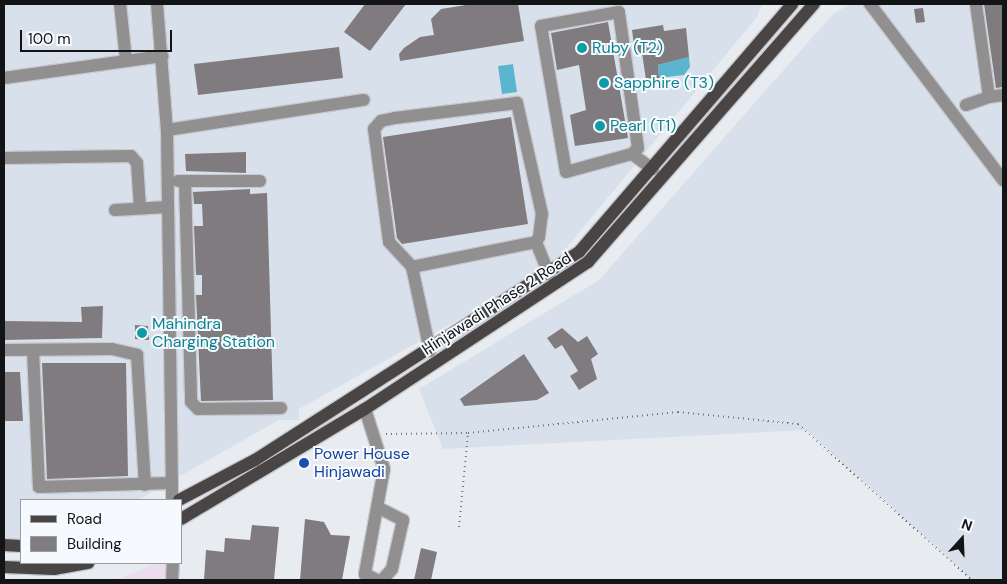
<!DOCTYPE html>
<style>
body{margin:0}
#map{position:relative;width:1007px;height:584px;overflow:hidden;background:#e8ecf1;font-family:"DM Sans",sans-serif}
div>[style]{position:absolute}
.built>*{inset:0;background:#d8e1eb}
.industrial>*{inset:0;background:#ebdcf0}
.water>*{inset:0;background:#5cb5ce}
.building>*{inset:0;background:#807b7e}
.path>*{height:2px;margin-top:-1px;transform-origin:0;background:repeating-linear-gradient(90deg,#747679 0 1px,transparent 0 5px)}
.roads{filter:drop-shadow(1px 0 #c6c9ce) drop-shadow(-1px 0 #c6c9ce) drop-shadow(0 1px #c6c9ce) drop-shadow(0 -1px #c6c9ce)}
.minor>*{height:12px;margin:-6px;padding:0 6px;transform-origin:6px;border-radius:6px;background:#918f8f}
.major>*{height:12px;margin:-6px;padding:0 6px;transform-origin:6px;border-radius:6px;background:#494545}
.dots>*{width:14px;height:14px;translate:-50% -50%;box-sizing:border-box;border:2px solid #f6fafe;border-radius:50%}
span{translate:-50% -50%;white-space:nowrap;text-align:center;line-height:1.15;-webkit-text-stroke:4px #f6fafe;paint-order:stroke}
.culture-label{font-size:16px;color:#0d838f}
.left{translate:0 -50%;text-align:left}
.street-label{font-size:16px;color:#131415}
.transit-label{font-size:16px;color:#164399}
.frame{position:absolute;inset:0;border:5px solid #131415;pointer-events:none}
.legend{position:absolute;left:20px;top:499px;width:162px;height:65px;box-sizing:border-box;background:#f6fafe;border:1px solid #9b9ea1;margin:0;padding:6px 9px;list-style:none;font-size:15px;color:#131415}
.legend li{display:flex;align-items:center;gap:10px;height:25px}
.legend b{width:25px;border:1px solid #9b9ea1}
.north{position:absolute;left:937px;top:514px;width:50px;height:50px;-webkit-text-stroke:4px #f6fafe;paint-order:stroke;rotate:20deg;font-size:14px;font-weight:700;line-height:20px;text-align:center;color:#131415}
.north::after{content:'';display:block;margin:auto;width:18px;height:22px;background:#131415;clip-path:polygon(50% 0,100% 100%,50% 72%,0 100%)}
.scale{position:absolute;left:20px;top:30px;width:152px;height:22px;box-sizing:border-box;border:2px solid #131415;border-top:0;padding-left:6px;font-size:15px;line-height:18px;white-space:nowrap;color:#131415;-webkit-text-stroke:4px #f6fafe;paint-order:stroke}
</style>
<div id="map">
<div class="built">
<i style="clip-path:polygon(4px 4px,762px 4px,757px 17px,549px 269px,299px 409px,299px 420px,279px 420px,138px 500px,21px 500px,21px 543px,4px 541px)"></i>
<i style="clip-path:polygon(849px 4px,1003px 4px,1003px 580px,972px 580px,806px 430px,443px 449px,419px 389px,599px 280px,832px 15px)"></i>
</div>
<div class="industrial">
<i style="clip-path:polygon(158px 563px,170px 563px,169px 580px,115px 580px)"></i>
</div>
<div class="water">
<i style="clip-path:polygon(689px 57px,690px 67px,684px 75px,659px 78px,658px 65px)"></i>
<i style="clip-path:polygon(513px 64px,517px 92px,502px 94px,498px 66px)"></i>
</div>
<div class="building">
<i style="clip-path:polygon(365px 4px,406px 4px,370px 51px,344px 32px)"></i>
<i style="clip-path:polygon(472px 4px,518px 4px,524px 41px,400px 61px,399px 54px,404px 48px,420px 37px,434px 35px,431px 19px,441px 9px)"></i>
<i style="clip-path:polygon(984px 4px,1003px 4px,1003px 87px,996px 88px)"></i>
<i style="clip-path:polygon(923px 8px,925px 22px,916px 23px,914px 9px)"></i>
<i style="clip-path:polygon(608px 22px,628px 138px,575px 146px,570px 115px,586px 110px,579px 65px,557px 70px,551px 33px)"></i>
<i style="clip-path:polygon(663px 25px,664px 31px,686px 28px,689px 57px,658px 65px,659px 78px,646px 80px,642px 53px,635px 54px,632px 30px)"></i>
<i style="clip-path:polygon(339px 47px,343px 78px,198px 95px,194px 64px)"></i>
<i style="clip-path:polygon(511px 117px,528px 224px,402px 244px,397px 238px,383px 137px)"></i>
<i style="clip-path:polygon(246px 152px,246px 173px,186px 171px,185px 154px)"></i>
<i style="clip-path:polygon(250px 189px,250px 194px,267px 193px,273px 400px,201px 401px,196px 295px,202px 295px,202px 275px,196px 275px,194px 226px,203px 226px,202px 204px,194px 204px,193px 192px)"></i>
<i style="clip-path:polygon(103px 306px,102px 338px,4px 340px,4px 321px,82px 322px,81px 307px)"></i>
<i style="clip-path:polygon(135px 325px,148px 326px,149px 340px,135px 339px)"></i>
<i style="clip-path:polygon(562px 328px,578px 342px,587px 336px,598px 354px,591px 359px,597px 379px,579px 390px,570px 376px,578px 371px,562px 345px,555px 349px,547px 338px)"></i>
<i style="clip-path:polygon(524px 354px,549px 393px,537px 400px,464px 406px,460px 399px)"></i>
<i style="clip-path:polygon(42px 363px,126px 363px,128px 476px,47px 479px)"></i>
<i style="clip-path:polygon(4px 372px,20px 372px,23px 421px,4px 421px)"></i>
<i style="clip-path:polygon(305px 519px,324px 522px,331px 535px,350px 536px,342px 580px,300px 580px)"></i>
<i style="clip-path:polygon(252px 525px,279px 527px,274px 580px,204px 580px,206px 550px,224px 552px,225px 538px,250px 540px)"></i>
<i style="clip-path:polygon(421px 548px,437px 552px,431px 580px,414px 580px)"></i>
</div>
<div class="path">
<i style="left:386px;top:434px;width:82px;rotate:-0.7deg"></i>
<i style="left:468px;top:433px;width:211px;rotate:-5.7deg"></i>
<i style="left:678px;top:412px;width:121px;rotate:5.7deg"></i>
<i style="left:798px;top:424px;width:234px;rotate:41.9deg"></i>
<i style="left:459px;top:527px;width:94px;rotate:-84.5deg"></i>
</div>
<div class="roads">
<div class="minor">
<i style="left:120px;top:4px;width:56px;rotate:83.9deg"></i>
<i style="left:157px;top:4px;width:126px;rotate:85.5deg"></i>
<i style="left:167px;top:130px;width:370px;rotate:89.2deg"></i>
<i style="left:870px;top:4px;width:221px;rotate:52.9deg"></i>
<i style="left:4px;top:78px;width:160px;rotate:-7.9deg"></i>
<i style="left:989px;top:97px;width:14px;rotate:-8deg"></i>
<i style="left:966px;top:105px;width:24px;rotate:-19deg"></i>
<i style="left:989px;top:97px;width:94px;rotate:-98deg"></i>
<i style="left:167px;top:130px;width:199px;rotate:-8.7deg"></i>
<i style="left:632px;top:154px;width:8px;rotate:-45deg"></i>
<i style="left:638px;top:148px;width:137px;rotate:-98deg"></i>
<i style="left:619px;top:12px;width:79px;rotate:169.8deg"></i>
<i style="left:541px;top:26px;width:148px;rotate:80.3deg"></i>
<i style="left:566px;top:172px;width:68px;rotate:-15.3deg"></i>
<i style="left:632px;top:154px;width:26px;rotate:36deg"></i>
<i style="left:4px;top:158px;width:127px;rotate:-0.9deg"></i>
<i style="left:131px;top:156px;width:9px;rotate:49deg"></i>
<i style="left:137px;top:163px;width:45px;rotate:86.2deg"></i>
<i style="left:178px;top:181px;width:82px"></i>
<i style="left:185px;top:181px;width:221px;rotate:88.4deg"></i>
<i style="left:191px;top:402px;width:10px;rotate:45deg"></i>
<i style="left:198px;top:409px;width:83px;rotate:-0.7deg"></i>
<i style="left:115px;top:210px;width:53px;rotate:-3.2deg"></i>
<i style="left:536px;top:242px;width:35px;rotate:68deg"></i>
<i style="left:412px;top:267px;width:126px;rotate:-11.4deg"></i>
<i style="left:536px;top:242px;width:6px;rotate:-59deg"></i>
<i style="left:539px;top:237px;width:23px;rotate:-83deg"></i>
<i style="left:542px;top:214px;width:114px;rotate:-102.7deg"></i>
<i style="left:517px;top:103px;width:123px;rotate:173deg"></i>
<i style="left:395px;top:118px;width:14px;rotate:168deg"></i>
<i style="left:381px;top:121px;width:11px;rotate:131deg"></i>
<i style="left:374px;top:129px;width:114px;rotate:82.4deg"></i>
<i style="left:389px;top:242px;width:34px;rotate:47deg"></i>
<i style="left:412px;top:267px;width:86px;rotate:77.9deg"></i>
<i style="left:4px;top:350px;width:108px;rotate:-0.5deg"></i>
<i style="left:112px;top:349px;width:26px;rotate:13deg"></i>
<i style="left:137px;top:355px;width:130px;rotate:86.5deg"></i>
<i style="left:33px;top:350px;width:137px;rotate:87.5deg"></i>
<i style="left:39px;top:487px;width:131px;rotate:-1.7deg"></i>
<i style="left:365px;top:409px;width:63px;rotate:72.4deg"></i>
<i style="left:384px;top:469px;width:107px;rotate:100.3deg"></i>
<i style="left:365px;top:574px;width:13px;rotate:27deg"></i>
<i style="left:379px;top:508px;width:27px;rotate:27deg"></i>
<i style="left:403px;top:520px;width:50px;rotate:102.7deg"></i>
<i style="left:392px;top:569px;width:15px;rotate:132deg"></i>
<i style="left:172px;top:580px;width:17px;rotate:-87deg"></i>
</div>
<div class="major">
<i style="left:179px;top:500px;width:86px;rotate:-27.8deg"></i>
<i style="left:255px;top:460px;width:385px;rotate:-32.7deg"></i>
<i style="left:579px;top:252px;width:327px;rotate:-49.3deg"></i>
<i style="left:181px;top:519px;width:214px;rotate:-30.9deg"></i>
<i style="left:365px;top:409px;width:267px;rotate:-33.4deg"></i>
<i style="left:588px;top:262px;width:343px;rotate:-48.8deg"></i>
<i style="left:4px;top:545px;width:17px;rotate:3deg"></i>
<i style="left:4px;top:567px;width:50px;rotate:2.3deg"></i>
<i style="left:54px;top:569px;width:35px;rotate:-10deg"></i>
</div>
</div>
<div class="dots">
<i style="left:582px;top:48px;background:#0f9aa8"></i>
<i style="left:604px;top:83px;background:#0f9aa8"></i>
<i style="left:600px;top:126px;background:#0f9aa8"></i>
<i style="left:142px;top:333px;background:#0f9aa8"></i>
<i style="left:304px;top:463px;background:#1a4fb4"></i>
</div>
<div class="culture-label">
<span class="left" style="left:592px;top:48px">Ruby (T2)</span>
<span class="left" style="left:614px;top:83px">Sapphire (T3)</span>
<span class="left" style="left:610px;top:126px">Pearl (T1)</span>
<span class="left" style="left:152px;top:333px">Mahindra<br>Charging Station</span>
</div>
<div class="street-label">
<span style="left:497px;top:304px;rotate:-33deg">Hinjawadi Phase 2 Road</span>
</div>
<div class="transit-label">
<span class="left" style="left:314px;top:463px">Power House<br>Hinjawadi</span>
</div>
<div class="frame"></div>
<ul class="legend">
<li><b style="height:6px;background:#494545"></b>Road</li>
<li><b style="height:14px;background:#807b7e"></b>Building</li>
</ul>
<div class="north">N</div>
<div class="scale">100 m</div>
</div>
